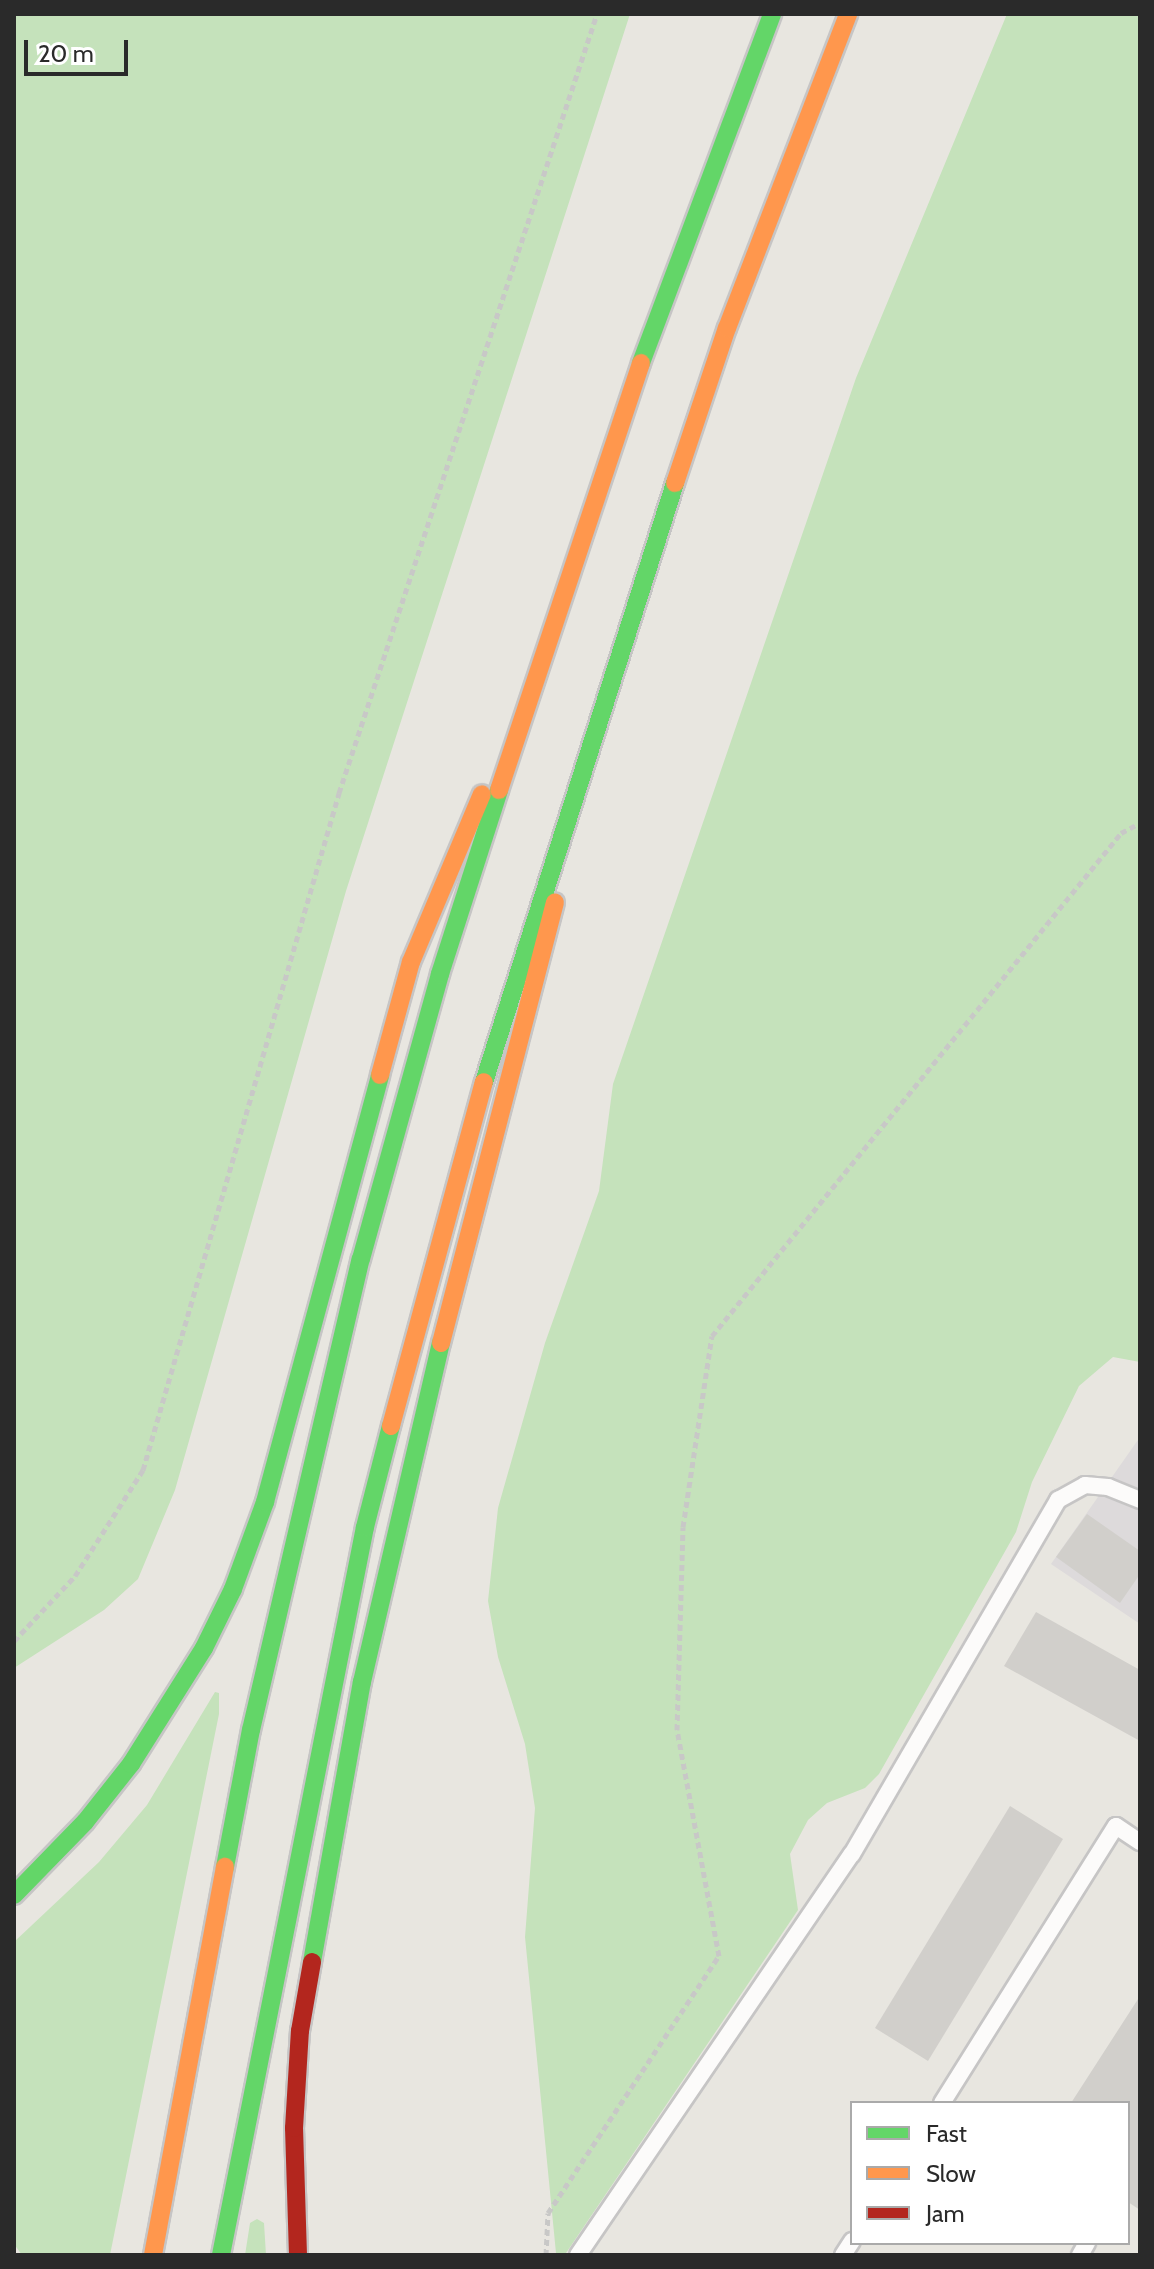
<!DOCTYPE html>
<style>
body{margin:0}
#map{position:relative;width:1154px;height:2269px;overflow:hidden;background:#e8e6e0;font-family:Cabin,sans-serif}
div>[style]{position:absolute}
.industrial>*{inset:0;background:#dddadb}
.green>*{inset:0;background:#c5e2bb}
.building>*{inset:0;background:#d1cfcb}
.path>*{height:5px;margin-top:-2.5px;transform-origin:0;background:repeating-linear-gradient(90deg,#c8c8c7 0 6px,transparent 0 10px)}
.roads{filter:drop-shadow(2px 0 #c6c5c5) drop-shadow(-2px 0 #c6c5c5) drop-shadow(0 2px #c6c5c5) drop-shadow(0 -2px #c6c5c5)}
.lane>*{height:16px;margin:-8px;padding:0 8px;transform-origin:8px;border-radius:8px;background:#fcfbfa}
.fast>*{height:18px;margin:-9px;padding:0 9px;transform-origin:9px;border-radius:9px;background:#63d668}
.slow>*{height:18px;margin:-9px;padding:0 9px;transform-origin:9px;border-radius:9px;background:#ff974d}
.jam>*{height:18px;margin:-9px;padding:0 9px;transform-origin:9px;border-radius:9px;background:#b3261e}
span{translate:-50% -50%;white-space:nowrap;text-align:center;line-height:1.15;-webkit-text-stroke:7px #fff;paint-order:stroke}
.frame{position:absolute;inset:0;border:16px solid #2a2a2a;pointer-events:none}
.legend{position:absolute;left:850px;top:2101px;width:280px;height:144px;box-sizing:border-box;background:#fff;border:2px solid #aaa;margin:0;padding:10px 14px;list-style:none;font-size:24px;color:#2a2a2a}
.legend li{display:flex;align-items:center;gap:16px;height:40px}
.legend b{width:40px;border:2px solid #aaa}
.scale{position:absolute;left:24px;top:40px;width:104px;height:36px;box-sizing:border-box;border:4px solid #2a2a2a;border-top:0;padding-left:10px;font-size:24px;line-height:28px;white-space:nowrap;color:#2a2a2a;-webkit-text-stroke:6px #fff;paint-order:stroke}
</style>
<div id="map">
<div class="industrial">
<i style="clip-path:polygon(1140px 1437px,1140px 1624px,1051px 1564px)"></i>
</div>
<div class="green">
<i style="clip-path:polygon(14px 14px,630px 14px,346px 891px,175px 1490px,138px 1579px,104px 1610px,14px 1668px)"></i>
<i style="clip-path:polygon(1007px 14px,1140px 14px,1140px 1362px,1113px 1357px,1079px 1386px,1032px 1482px,1016px 1532px,879px 1774px,865px 1788px,827px 1803px,808px 1820px,790px 1854px,798px 1910px,566px 2253px,556px 2253px,525px 1937px,535px 1808px,525px 1744px,498px 1657px,488px 1601px,498px 1508px,545px 1343px,599px 1191px,613px 1084px,856px 378px)"></i>
<i style="clip-path:polygon(215px 1692px,219px 1693px,219px 1714px,110px 2255px,22px 2255px,14px 2244px,14px 1942px,99px 1862px,147px 1805px)"></i>
<i style="clip-path:polygon(257px 2219px,264px 2223px,266px 2255px,245px 2255px,250px 2223px)"></i>
</div>
<div class="building">
<i style="clip-path:polygon(1087px 1514px,1140px 1551px,1140px 1574px,1120px 1603px,1056px 1557px)"></i>
<i style="clip-path:polygon(1036px 1612px,1140px 1670px,1140px 1741px,1004px 1666px)"></i>
<i style="clip-path:polygon(1010px 1806px,1063px 1839px,928px 2061px,875px 2028px)"></i>
<i style="clip-path:polygon(1140px 1996px,1140px 2210px,1128px 2202px,1128px 2103px,1071px 2103px)"></i>
</div>
<div class="path">
<i style="left:14px;top:1641px;width:89px;rotate:-46.8deg"></i>
<i style="left:75px;top:1576px;width:126px;rotate:-57.3deg"></i>
<i style="left:143px;top:1470px;width:705px;rotate:-73.85deg"></i>
<i style="left:339px;top:793px;width:821px;rotate:-71.68deg"></i>
<i style="left:546px;top:2255px;width:42px;rotate:-87.3deg"></i>
<i style="left:548px;top:2213px;width:309px;rotate:-56.4deg"></i>
<i style="left:719px;top:1956px;width:230px;rotate:-100.5deg"></i>
<i style="left:677px;top:1730px;width:203px;rotate:-88.3deg"></i>
<i style="left:683px;top:1527px;width:193px;rotate:-81.4deg"></i>
<i style="left:712px;top:1336px;width:648px;rotate:-50.88deg"></i>
<i style="left:1121px;top:833px;width:21px;rotate:-28deg"></i>
</div>
<div class="roads">
<div class="lane">
<i style="left:942px;top:2103px;width:327px;rotate:-57.9deg"></i>
<i style="left:1116px;top:1826px;width:29px;rotate:34deg"></i>
<i style="left:578px;top:2255px;width:486px;rotate:-55.7deg"></i>
<i style="left:852px;top:1854px;width:410px;rotate:-59.8deg"></i>
<i style="left:1058px;top:1500px;width:31px;rotate:-29deg"></i>
<i style="left:1085px;top:1485px;width:23px;rotate:5deg"></i>
<i style="left:1108px;top:1487px;width:35px;rotate:22deg"></i>
<i style="left:843px;top:2255px;width:17px;rotate:-57deg"></i>
<i style="left:1080px;top:2255px;width:14px;rotate:-60deg"></i>
</div>
<div class="fast">
<i style="left:641px;top:363px;width:373px;rotate:-69.4deg"></i>
<i style="left:484px;top:1082px;width:629px;rotate:-72.31deg"></i>
<i style="left:225px;top:1867px;width:139px;rotate:-79.3deg"></i>
<i style="left:251px;top:1730px;width:484px;rotate:-76.9deg"></i>
<i style="left:361px;top:1259px;width:296px;rotate:-74.5deg"></i>
<i style="left:440px;top:974px;width:193px;rotate:-72.2deg"></i>
<i style="left:14px;top:1895px;width:102px;rotate:-45.8deg"></i>
<i style="left:85px;top:1822px;width:74px;rotate:-51.6deg"></i>
<i style="left:131px;top:1764px;width:137px;rotate:-57.8deg"></i>
<i style="left:204px;top:1648px;width:66px;rotate:-63.8deg"></i>
<i style="left:233px;top:1589px;width:93px;rotate:-69.8deg"></i>
<i style="left:265px;top:1502px;width:442px;rotate:-74.9deg"></i>
<i style="left:312px;top:1962px;width:284px;rotate:-79.9deg"></i>
<i style="left:362px;top:1682px;width:348px;rotate:-76.9deg"></i>
<i style="left:221px;top:2255px;width:742px;rotate:-78.81deg"></i>
<i style="left:365px;top:1527px;width:104px;rotate:-75.6deg"></i>
</div>
<div class="slow">
<i style="left:675px;top:483px;width:163px;rotate:-71.5deg"></i>
<i style="left:727px;top:328px;width:337px;rotate:-68.9deg"></i>
<i style="left:499px;top:790px;width:450px;rotate:-71.6deg"></i>
<i style="left:380px;top:1075px;width:117px;rotate:-74.7deg"></i>
<i style="left:411px;top:962px;width:182px;rotate:-67.1deg"></i>
<i style="left:441px;top:1343px;width:455px;rotate:-75.5deg"></i>
<i style="left:391px;top:1426px;width:356px;rotate:-74.9deg"></i>
<i style="left:153px;top:2255px;width:395px;rotate:-79.5deg"></i>
</div>
<div class="jam">
<i style="left:298px;top:2255px;width:127px;rotate:-91.8deg"></i>
<i style="left:294px;top:2128px;width:97px;rotate:-86.5deg"></i>
<i style="left:300px;top:2031px;width:70px;rotate:-80.1deg"></i>
</div>
</div>
<div class="frame"></div>
<ul class="legend">
<li><b style="height:10px;background:#63d668"></b>Fast</li>
<li><b style="height:10px;background:#ff974d"></b>Slow</li>
<li><b style="height:10px;background:#b3261e"></b>Jam</li>
</ul>
<div class="scale">20 m</div>
</div>
